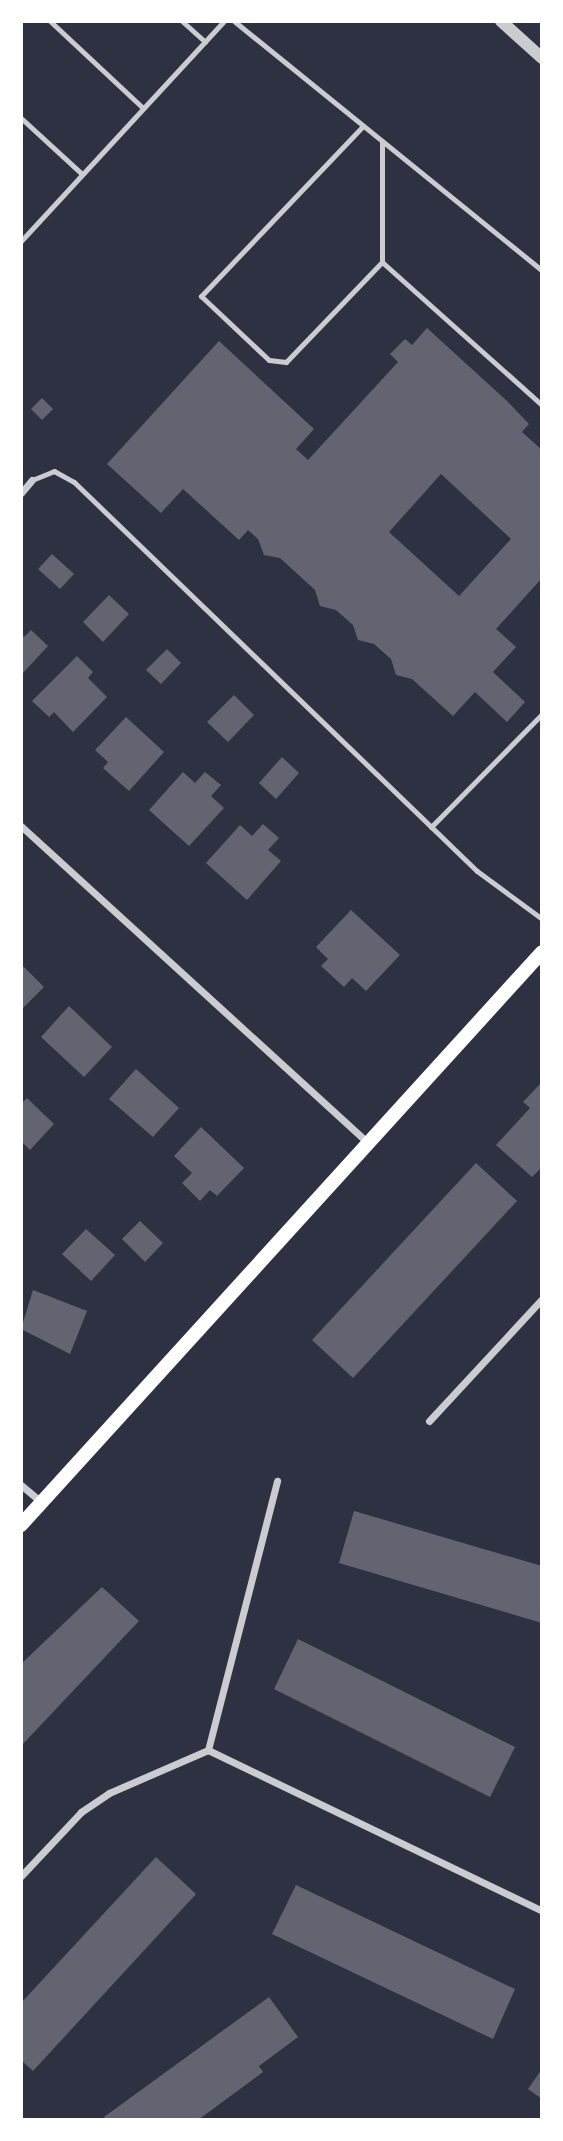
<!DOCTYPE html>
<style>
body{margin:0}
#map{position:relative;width:563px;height:2141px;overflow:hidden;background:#2d3142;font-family:Literata,serif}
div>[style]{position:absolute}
.building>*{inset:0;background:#626471}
.service>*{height:5px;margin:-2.5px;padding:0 2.5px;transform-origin:2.5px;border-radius:2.5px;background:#caccd0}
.minor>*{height:7px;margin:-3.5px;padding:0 3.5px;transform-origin:3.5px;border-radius:3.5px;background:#caccd0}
.tertiary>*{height:12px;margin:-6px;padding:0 6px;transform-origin:6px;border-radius:6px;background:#caccd0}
.secondary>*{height:14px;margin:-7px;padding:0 7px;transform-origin:7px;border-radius:7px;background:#fff}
span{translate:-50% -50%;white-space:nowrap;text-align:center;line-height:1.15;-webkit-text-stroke:5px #fff;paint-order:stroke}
.frame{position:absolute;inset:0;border:23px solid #fff;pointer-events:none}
</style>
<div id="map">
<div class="building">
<i style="clip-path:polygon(evenodd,427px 328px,507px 401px,529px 424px,522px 432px,542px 450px,542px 578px,496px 629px,516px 647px,493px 672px,525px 702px,507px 722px,475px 692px,453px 716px,412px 679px,396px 675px,391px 659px,374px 644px,358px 640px,353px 625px,336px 610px,320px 606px,315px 590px,280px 558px,264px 555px,258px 539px,248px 530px,239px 540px,183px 489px,161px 513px,107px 464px,219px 341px,314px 429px,296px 449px,308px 460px,398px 362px,390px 354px,405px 339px,412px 345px,427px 328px,441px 474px,511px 539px,459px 596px,389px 532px,441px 474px)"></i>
<i style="clip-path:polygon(42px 398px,53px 409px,42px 420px,31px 409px)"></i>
<i style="clip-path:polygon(52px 554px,74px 574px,60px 589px,38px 569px)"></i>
<i style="clip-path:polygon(109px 595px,129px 614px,103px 642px,83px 622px)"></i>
<i style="clip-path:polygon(31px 630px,48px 646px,21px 675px,21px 634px,24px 637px)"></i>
<i style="clip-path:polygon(167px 649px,181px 663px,161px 684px,146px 670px)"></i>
<i style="clip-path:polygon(77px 656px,93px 672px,88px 678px,107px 697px,73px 732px,54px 712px,49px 717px,32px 701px)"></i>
<i style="clip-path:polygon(234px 695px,254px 715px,228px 742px,207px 722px)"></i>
<i style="clip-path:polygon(126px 717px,164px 752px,129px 791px,103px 768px,108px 762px,95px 750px)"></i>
<i style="clip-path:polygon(282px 757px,299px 773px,276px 799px,259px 783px)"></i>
<i style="clip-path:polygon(183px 772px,195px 783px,205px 772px,221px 785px,211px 796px,224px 808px,189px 846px,149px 810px)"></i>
<i style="clip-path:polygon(263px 824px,279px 838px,268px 850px,281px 861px,247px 900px,206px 863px,240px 825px,252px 836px)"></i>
<i style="clip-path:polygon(351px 910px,400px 955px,366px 991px,352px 978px,344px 987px,321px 966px,328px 959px,316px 947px)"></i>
<i style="clip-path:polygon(21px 964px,44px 987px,21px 1010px)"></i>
<i style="clip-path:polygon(69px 1006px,112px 1047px,84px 1077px,41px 1037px)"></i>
<i style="clip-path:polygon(136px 1069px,179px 1108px,153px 1137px,109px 1099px)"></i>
<i style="clip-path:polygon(542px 1082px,542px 1167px,532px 1177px,496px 1145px,530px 1108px,523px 1102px)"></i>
<i style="clip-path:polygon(27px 1098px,54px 1124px,30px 1150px,21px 1141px,21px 1104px)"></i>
<i style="clip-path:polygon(201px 1127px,244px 1168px,217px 1196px,210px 1190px,200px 1201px,182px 1183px,192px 1173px,174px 1156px)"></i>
<i style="clip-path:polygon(476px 1163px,517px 1201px,353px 1378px,312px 1340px)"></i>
<i style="clip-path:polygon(140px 1221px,163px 1243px,145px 1262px,122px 1239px)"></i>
<i style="clip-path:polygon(86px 1229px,115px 1255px,91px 1281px,62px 1254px)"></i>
<i style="clip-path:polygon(33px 1290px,87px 1311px,70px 1354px,21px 1329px)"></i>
<i style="clip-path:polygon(354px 1511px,542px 1566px,542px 1623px,339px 1563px)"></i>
<i style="clip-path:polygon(102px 1587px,139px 1621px,21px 1746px,21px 1664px)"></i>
<i style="clip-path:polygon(298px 1639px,515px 1747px,490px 1797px,274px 1689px)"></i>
<i style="clip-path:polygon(156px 1857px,196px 1894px,33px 2071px,21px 2060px,21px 2003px)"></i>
<i style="clip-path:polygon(296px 1885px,515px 1989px,493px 2039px,272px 1934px)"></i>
<i style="clip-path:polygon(269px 1997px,298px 2037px,259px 2066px,263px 2072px,198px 2120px,107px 2120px,104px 2117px)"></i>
<i style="clip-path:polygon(542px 2069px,542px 2099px,528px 2089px)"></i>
</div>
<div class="service">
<i style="left:50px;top:21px;width:127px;rotate:43.1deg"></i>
<i style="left:182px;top:21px;width:31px;rotate:42deg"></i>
<i style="left:234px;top:21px;width:396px;rotate:39deg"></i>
<i style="left:21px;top:118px;width:83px;rotate:42.6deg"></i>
<i style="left:363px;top:126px;width:235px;rotate:133.6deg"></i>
<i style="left:201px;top:296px;width:93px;rotate:43.3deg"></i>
<i style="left:269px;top:360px;width:17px;rotate:7deg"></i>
<i style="left:286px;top:362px;width:139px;rotate:-46.2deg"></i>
<i style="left:382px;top:141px;width:121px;rotate:90deg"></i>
<i style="left:382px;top:262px;width:215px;rotate:41.8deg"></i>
<i style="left:21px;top:241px;width:299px;rotate:-47.3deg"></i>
<i style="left:32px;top:480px;width:24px;rotate:-22deg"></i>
<i style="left:54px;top:471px;width:23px;rotate:29deg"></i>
<i style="left:74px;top:482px;width:560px;rotate:43.99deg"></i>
<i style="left:477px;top:871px;width:81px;rotate:36.4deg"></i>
<i style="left:431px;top:827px;width:158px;rotate:-45.5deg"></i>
</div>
<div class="minor">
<i style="left:21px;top:493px;width:17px;rotate:-50deg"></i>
<i style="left:21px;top:826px;width:471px;rotate:42.4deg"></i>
<i style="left:429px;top:1421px;width:166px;rotate:-47.2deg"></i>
<i style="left:21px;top:1485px;width:26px;rotate:40deg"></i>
<i style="left:208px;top:1750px;width:371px;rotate:25.7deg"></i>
<i style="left:21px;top:1876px;width:88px;rotate:-46.8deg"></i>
<i style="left:81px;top:1812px;width:34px;rotate:-34deg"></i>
<i style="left:109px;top:1793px;width:108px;rotate:-23.5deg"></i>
<i style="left:208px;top:1750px;width:278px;rotate:-75.6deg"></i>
</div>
<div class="tertiary">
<i style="left:501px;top:21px;width:55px;rotate:42.1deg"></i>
</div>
<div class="secondary">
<i style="left:21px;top:1525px;width:774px;rotate:-47.72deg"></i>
</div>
<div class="frame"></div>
</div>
